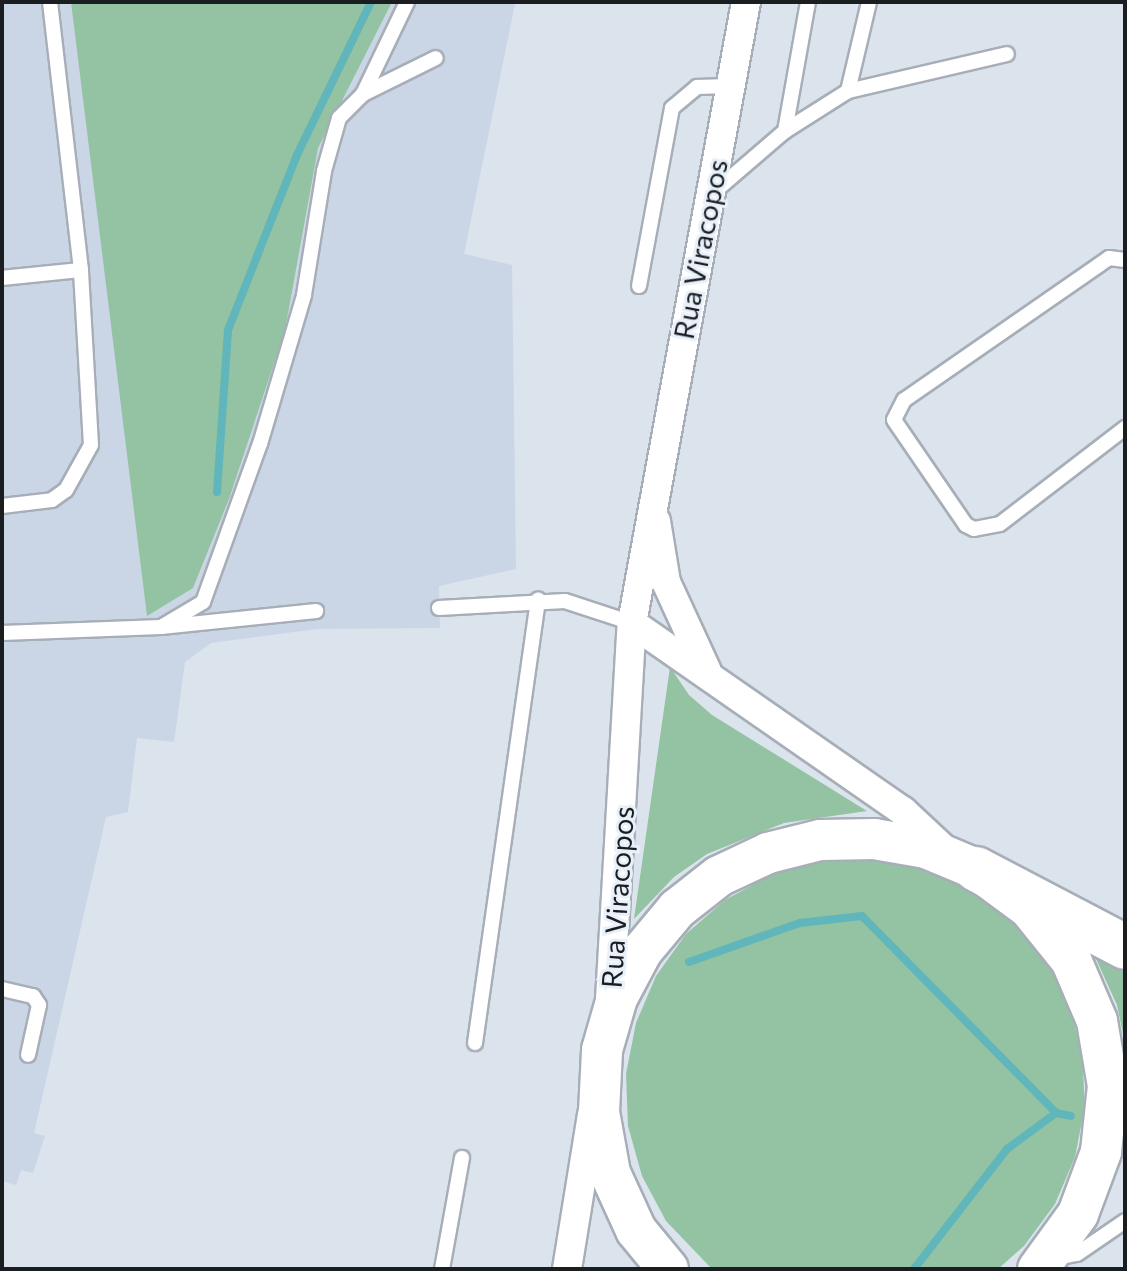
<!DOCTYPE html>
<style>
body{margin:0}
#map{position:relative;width:1127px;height:1271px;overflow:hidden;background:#dbe3ec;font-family:Commissioner,sans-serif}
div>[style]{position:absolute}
.built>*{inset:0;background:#cad6e6}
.green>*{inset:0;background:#93c3a2}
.stream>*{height:8px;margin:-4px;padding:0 4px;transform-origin:4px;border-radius:4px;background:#60b6ba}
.roads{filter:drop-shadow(2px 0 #a7aeb7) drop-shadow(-2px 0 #a7aeb7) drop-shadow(0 2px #a7aeb7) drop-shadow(0 -2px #a7aeb7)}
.lane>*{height:14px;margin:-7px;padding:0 7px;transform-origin:7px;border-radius:7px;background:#fff}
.street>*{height:28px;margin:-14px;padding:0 14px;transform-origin:14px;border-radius:14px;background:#fff}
.secondary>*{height:40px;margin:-20px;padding:0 20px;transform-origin:20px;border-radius:20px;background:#fff}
.primary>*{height:44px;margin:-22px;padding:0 22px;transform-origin:22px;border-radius:22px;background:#fff}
span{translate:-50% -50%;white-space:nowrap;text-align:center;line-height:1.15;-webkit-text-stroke:6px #e8f0fa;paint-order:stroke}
.street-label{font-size:28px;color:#1b1e21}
.frame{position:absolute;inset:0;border:4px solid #1b1e21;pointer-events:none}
</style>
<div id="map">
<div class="built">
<i style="clip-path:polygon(2px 2px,515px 4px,464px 254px,512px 265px,516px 569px,439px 586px,440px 628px,317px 629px,211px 643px,185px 662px,174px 742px,137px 738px,128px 812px,106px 817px,34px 1133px,45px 1136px,33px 1173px,21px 1170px,16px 1185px,2px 1181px)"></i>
</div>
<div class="green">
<i style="clip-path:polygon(71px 2px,392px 2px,318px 148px,285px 330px,229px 499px,193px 588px,147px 616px)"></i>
<i style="clip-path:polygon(670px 667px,689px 695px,712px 715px,867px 811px,784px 823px,707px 854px,674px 877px,634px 919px)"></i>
<i style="clip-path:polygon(872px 860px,923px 869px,970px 889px,1011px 920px,1045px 959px,1069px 1004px,1082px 1054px,1085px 1106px,1075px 1157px,1055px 1204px,1024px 1246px,998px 1269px,712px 1269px,666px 1221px,642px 1176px,628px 1126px,626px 1074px,636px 1023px,656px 976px,686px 934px,725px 900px,771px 875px,820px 861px)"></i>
<i style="clip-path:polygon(1092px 950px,1125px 968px,1125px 1043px,1117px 1005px)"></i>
</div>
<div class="stream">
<i style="left:217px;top:492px;width:162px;rotate:-86.1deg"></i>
<i style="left:228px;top:330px;width:186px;rotate:-68.5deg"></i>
<i style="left:296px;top:157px;width:172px;rotate:-64.2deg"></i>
<i style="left:689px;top:962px;width:118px;rotate:-19.4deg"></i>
<i style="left:800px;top:923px;width:62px;rotate:-6.4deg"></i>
<i style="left:862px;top:916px;width:276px;rotate:45.4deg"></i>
<i style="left:1056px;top:1113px;width:15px;rotate:11deg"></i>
<i style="left:914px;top:1269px;width:152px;rotate:-52.2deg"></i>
<i style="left:1007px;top:1149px;width:61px;rotate:-36.3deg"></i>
</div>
<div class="roads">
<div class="lane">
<i style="left:848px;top:91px;width:163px;rotate:-13.1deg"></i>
<i style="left:363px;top:94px;width:102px;rotate:-64.4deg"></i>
<i style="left:785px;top:131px;width:131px;rotate:-79.9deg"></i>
<i style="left:714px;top:192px;width:94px;rotate:-40.7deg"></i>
<i style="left:785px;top:131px;width:75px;rotate:-32.4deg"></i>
<i style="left:848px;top:91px;width:91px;rotate:-76.7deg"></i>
<i style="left:1125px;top:260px;width:16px;rotate:-173deg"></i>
<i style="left:1109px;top:258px;width:12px;rotate:145deg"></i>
<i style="left:1099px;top:265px;width:237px;rotate:145.3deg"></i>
<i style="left:904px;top:400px;width:22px;rotate:117deg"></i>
<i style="left:894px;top:420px;width:127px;rotate:55.6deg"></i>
<i style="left:966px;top:525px;width:9px;rotate:27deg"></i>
<i style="left:974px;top:529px;width:26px;rotate:-11deg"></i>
<i style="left:1000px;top:524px;width:158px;rotate:-37.5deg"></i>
<i style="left:2px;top:278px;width:79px;rotate:-5.8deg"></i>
<i style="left:639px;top:286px;width:181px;rotate:-79.5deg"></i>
<i style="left:672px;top:108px;width:33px;rotate:-40deg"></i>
<i style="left:697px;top:87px;width:32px;rotate:-2deg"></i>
<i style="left:2px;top:506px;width:50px;rotate:-6.8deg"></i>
<i style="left:52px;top:500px;width:17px;rotate:-36deg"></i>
<i style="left:66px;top:490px;width:51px;rotate:-60.9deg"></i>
<i style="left:91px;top:445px;width:175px;rotate:-93.3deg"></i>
<i style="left:81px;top:270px;width:270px;rotate:-96.6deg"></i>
<i style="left:439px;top:608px;width:126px;rotate:-3.2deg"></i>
<i style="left:565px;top:601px;width:71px;rotate:18.2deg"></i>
<i style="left:161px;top:627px;width:49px;rotate:-30.8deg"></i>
<i style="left:203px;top:602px;width:168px;rotate:-70.2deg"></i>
<i style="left:260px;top:444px;width:155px;rotate:-73.5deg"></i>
<i style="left:304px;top:295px;width:126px;rotate:-80.8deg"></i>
<i style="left:324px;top:171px;width:55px;rotate:-74.2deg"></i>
<i style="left:339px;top:118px;width:34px;rotate:-45deg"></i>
<i style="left:363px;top:94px;width:81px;rotate:-26.3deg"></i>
<i style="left:2px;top:633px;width:159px;rotate:-2.2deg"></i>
<i style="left:161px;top:627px;width:156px;rotate:-5.9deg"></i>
<i style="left:2px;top:989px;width:32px;rotate:13deg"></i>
<i style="left:33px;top:996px;width:11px;rotate:56deg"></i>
<i style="left:39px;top:1005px;width:51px;rotate:102.4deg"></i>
<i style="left:475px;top:1043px;width:448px;rotate:-81.9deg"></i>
<i style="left:1056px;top:1258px;width:21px;rotate:-11deg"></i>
<i style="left:1077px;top:1254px;width:58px;rotate:-34.5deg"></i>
<i style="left:442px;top:1269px;width:113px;rotate:-79.8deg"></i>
</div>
<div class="street">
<i style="left:656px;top:521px;width:62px;rotate:80.7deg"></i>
<i style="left:666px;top:582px;width:98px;rotate:65.3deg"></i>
<i style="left:632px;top:623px;width:330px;rotate:34.8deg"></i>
<i style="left:903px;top:811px;width:60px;rotate:43deg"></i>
<i style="left:610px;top:999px;width:377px;rotate:-86.7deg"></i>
<i style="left:632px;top:623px;width:631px;rotate:-79.6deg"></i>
<i style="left:567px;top:1269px;width:157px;rotate:-80.8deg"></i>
</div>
<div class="secondary">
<i style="left:668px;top:1269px;width:50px;rotate:-129.4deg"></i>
<i style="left:636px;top:1230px;width:63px;rotate:-114.5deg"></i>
<i style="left:610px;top:1173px;width:62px;rotate:-100.2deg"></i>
<i style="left:599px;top:1112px;width:62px;rotate:-87.2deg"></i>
<i style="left:602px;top:1050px;width:54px;rotate:-73.9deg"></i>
<i style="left:617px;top:998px;width:53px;rotate:-62deg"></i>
<i style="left:642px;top:951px;width:55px;rotate:-50.2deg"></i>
<i style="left:677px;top:909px;width:53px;rotate:-38.2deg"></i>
<i style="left:719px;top:876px;width:54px;rotate:-25.1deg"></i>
<i style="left:768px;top:853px;width:54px;rotate:-14deg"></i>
<i style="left:820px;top:840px;width:54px;rotate:-1.1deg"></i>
<i style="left:874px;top:839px;width:53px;rotate:9.8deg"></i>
<i style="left:926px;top:848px;width:54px;rotate:22.8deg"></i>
<i style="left:976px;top:869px;width:66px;rotate:36.3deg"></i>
<i style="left:1029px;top:908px;width:67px;rotate:51.1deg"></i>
<i style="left:1071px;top:960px;width:66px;rotate:66.9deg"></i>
<i style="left:1097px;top:1021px;width:66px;rotate:80.4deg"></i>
<i style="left:1108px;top:1086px;width:66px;rotate:96.1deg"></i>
<i style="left:1101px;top:1152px;width:66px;rotate:110.4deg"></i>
<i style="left:1078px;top:1214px;width:68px;rotate:126deg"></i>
</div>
<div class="primary">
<i style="left:976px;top:869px;width:168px;rotate:27.6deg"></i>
</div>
</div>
<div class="street-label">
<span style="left:700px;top:249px;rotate:-79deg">Rua Viracopos</span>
<span style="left:617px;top:897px;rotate:-86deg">Rua Viracopos</span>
</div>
<div class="frame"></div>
</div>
